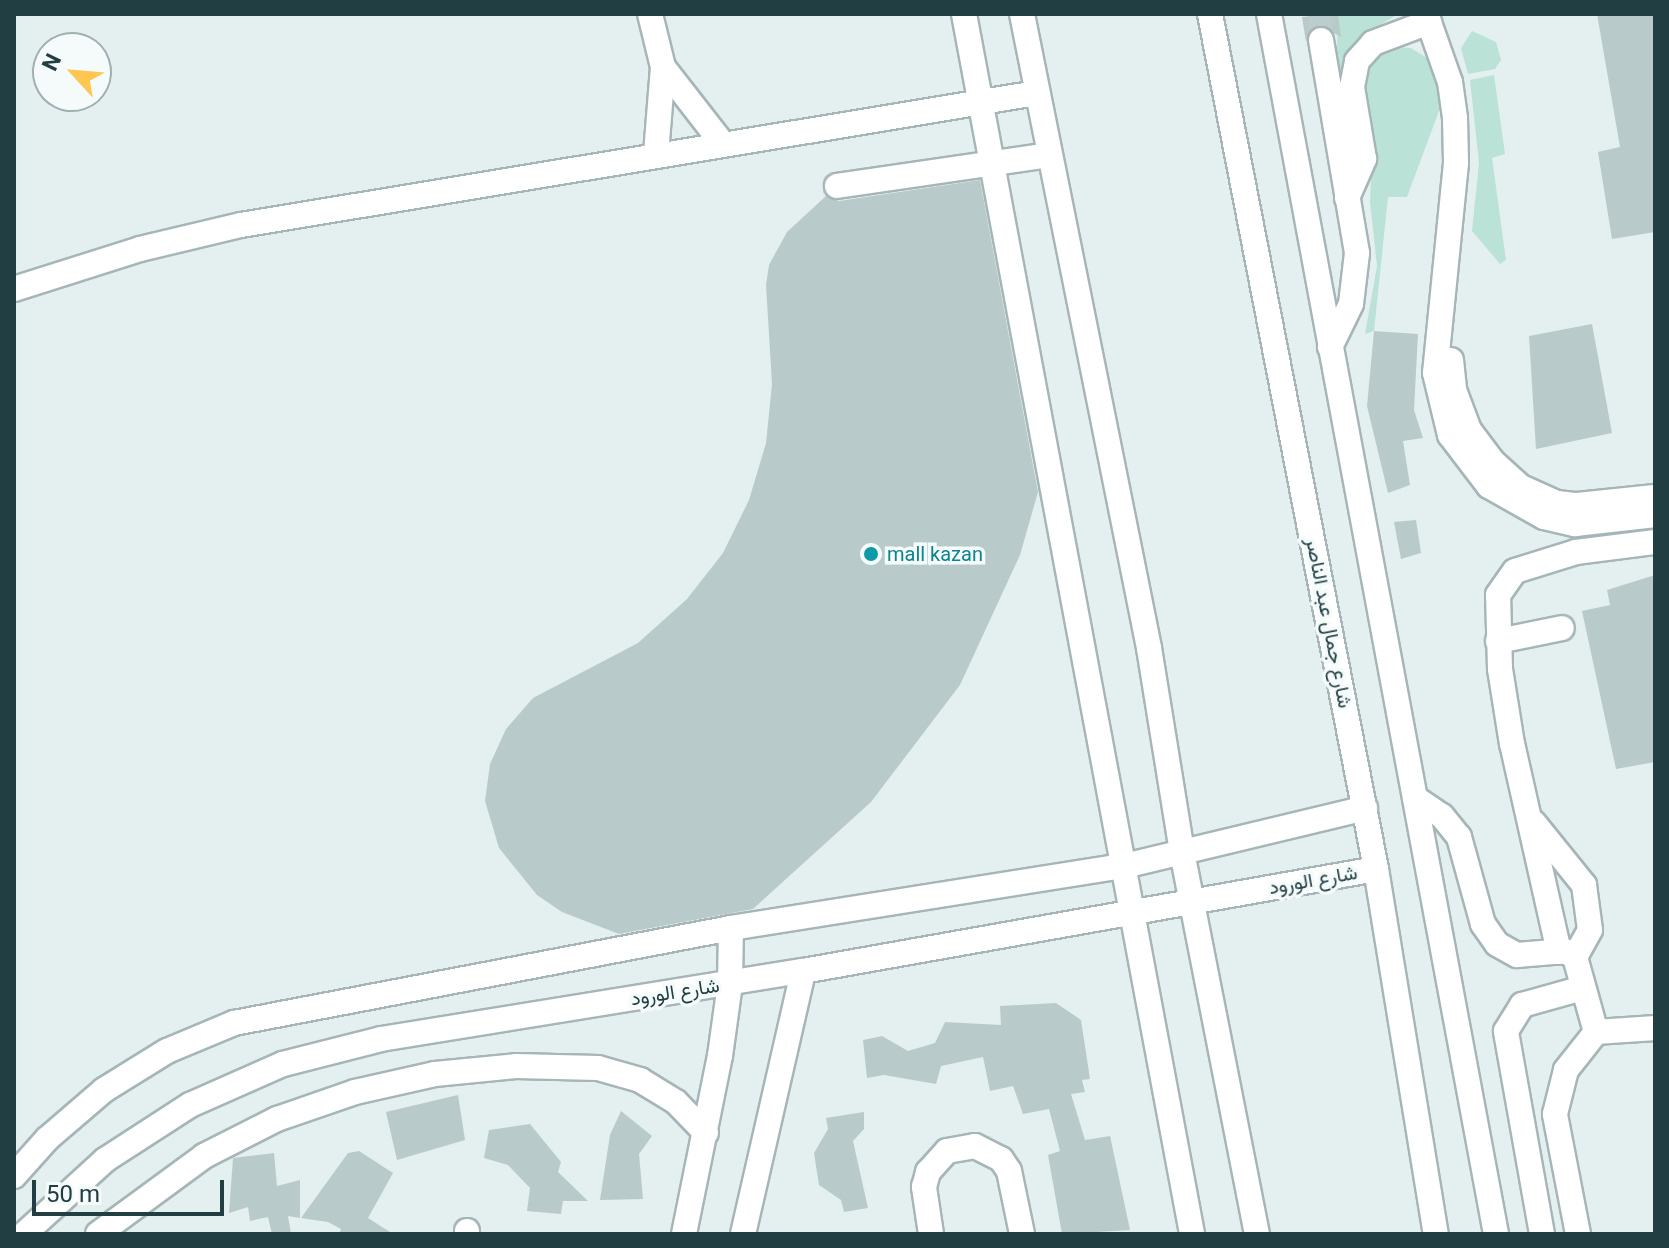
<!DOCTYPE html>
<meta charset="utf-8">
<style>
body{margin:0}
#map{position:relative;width:1669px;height:1248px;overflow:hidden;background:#e4efef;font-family:Roboto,Vazirmatn,sans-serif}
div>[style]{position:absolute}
.green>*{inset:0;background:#bbe2d6}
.building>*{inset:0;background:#b9caca}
.minor-tunnel>*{height:24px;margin-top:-12px;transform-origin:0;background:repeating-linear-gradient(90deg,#bdcccd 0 24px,transparent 0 36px)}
.roads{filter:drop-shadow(2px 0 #a6b6b8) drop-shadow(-2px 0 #a6b6b8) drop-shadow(0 2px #a6b6b8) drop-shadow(0 -2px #a6b6b8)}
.minor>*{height:24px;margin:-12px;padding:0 12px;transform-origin:12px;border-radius:12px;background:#fff}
.secondary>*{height:24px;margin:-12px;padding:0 12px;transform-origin:12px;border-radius:12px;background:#fff}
.dots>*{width:22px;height:22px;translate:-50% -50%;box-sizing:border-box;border:4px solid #f5fbfa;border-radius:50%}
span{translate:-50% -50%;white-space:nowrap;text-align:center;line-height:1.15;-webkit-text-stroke:7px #f5fbfa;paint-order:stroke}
.culture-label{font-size:20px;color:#0d838f}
.left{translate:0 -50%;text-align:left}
.street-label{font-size:20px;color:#213e43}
.frame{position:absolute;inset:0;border:16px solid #213e43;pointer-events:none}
.north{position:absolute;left:32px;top:32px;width:80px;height:80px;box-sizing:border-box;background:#f5fbfa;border:2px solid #a0afb1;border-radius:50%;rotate:296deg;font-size:22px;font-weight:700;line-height:32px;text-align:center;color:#213e43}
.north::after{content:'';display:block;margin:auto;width:28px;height:36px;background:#ffc652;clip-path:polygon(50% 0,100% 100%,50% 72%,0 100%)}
.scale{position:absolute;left:32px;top:1180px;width:192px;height:36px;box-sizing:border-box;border:4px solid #213e43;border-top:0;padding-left:10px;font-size:24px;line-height:28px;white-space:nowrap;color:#213e43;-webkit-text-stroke:6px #f5fbfa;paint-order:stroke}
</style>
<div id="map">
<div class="green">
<i style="clip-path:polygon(1338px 14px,1398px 14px,1364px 35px,1347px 55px,1341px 76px,1349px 115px,1336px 78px)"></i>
<i style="clip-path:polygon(1472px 31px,1496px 42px,1501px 60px,1495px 69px,1468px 74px,1461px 48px)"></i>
<i style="clip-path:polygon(1391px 47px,1411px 48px,1427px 58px,1442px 103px,1407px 197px,1388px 197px,1374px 331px,1365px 334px,1377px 266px,1370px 202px,1372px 152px,1360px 81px,1371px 57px)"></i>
<i style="clip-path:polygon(1494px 75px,1505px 154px,1492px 158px,1506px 260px,1500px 264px,1472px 231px,1479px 163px,1470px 80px)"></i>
</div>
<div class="building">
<i style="clip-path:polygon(1338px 14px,1341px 37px,1319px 25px,1311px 29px,1306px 42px,1302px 17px)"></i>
<i style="clip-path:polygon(1597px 14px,1655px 14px,1655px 232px,1612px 239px,1598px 152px,1620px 147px)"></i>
<i style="clip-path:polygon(980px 180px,1038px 492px,1020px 555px,960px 685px,871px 802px,753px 909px,619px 934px,562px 912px,537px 895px,499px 848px,485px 801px,490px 764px,506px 729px,533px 698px,638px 643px,687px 599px,723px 553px,749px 500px,766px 443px,772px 384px,766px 285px,769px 265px,787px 232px,826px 196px,839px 201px)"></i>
<i style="clip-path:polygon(1592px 324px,1612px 433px,1536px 449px,1529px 336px)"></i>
<i style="clip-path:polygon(1374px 331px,1418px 334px,1414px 410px,1423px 438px,1403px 441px,1410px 485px,1388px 493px,1367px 406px)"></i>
<i style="clip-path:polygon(1416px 520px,1421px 553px,1401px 559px,1394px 522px)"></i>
<i style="clip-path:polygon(1655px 575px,1655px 762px,1616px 769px,1582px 611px,1610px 605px,1607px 590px)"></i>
<i style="clip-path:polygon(1056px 1003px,1081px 1020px,1090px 1079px,1082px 1080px,1085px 1092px,1071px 1094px,1085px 1140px,1110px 1136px,1130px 1230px,1062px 1234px,1048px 1155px,1060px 1151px,1049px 1109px,1023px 1114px,1013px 1086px,990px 1091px,983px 1057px,941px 1066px,936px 1084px,884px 1075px,867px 1078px,863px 1040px,882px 1036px,908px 1051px,935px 1043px,945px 1022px,1001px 1025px,1000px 1006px)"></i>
<i style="clip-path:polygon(458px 1095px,465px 1140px,397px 1160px,386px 1112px)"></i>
<i style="clip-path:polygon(621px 1111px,652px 1136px,639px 1154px,643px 1199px,600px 1200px,610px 1135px)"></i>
<i style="clip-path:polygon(864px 1112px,864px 1129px,853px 1141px,868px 1208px,844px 1212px,841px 1200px,819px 1185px,814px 1153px,828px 1129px,826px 1118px)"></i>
<i style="clip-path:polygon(530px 1124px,561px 1162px,558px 1172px,588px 1201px,563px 1201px,561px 1214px,527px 1211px,530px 1188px,508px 1165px,484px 1158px,489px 1130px)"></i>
<i style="clip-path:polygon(359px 1151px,393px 1173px,368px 1218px,393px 1234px,339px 1234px,341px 1229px,328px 1222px,301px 1218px,348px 1153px)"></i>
<i style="clip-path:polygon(274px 1153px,277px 1186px,300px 1180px,300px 1218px,288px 1216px,291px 1234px,272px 1234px,268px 1217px,250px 1221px,248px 1207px,229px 1213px,233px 1158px)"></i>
</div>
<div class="minor-tunnel">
<i style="left:1320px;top:14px;width:26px;rotate:88deg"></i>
</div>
<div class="roads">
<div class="minor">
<i style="left:650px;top:14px;width:55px;rotate:76.2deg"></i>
<i style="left:663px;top:67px;width:87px;rotate:94.6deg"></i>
<i style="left:964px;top:14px;width:1241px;rotate:79.41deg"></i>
<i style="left:1022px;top:14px;width:647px;rotate:78.67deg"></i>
<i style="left:1149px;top:648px;width:207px;rotate:80.8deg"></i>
<i style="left:1182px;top:852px;width:389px;rotate:78.9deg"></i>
<i style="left:1426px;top:14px;width:72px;rotate:70.6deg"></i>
<i style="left:1450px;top:82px;width:36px;rotate:82deg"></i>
<i style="left:1455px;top:118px;width:45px;rotate:88.7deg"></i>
<i style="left:1456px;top:163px;width:211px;rotate:95.7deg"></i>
<i style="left:1435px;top:373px;width:64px;rotate:76.4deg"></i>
<i style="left:1450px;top:435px;width:64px;rotate:52.6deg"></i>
<i style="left:1489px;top:486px;width:63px;rotate:29.4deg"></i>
<i style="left:1544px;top:517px;width:32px;rotate:13deg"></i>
<i style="left:1575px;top:524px;width:81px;rotate:-6.4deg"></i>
<i style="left:1321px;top:40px;width:216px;rotate:80.4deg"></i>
<i style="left:1357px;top:253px;width:51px;rotate:96.7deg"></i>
<i style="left:1351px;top:304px;width:48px;rotate:116deg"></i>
<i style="left:663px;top:67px;width:98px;rotate:52.1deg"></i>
<i style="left:837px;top:186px;width:214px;rotate:-8.3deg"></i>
<i style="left:1347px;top:198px;width:43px;rotate:-66.4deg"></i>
<i style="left:1364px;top:159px;width:73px;rotate:-99.5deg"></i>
<i style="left:1352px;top:87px;width:26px;rotate:-79deg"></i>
<i style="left:1357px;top:61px;width:24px;rotate:-48deg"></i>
<i style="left:1373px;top:43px;width:60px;rotate:-20.6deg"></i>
<i style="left:14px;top:289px;width:132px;rotate:-17.6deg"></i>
<i style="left:140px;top:249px;width:104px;rotate:-13.4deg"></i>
<i style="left:241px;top:225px;width:807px;rotate:-9.42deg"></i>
<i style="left:1451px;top:360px;width:30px;rotate:84deg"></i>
<i style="left:1454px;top:390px;width:43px;rotate:69.4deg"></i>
<i style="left:1469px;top:430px;width:39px;rotate:53deg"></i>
<i style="left:1492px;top:461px;width:39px;rotate:42deg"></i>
<i style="left:1521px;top:487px;width:39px;rotate:24deg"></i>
<i style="left:1557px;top:503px;width:20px;rotate:6deg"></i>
<i style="left:1577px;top:505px;width:78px;rotate:-5.9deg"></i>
<i style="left:1498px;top:641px;width:65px;rotate:-11.5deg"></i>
<i style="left:1415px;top:798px;width:32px;rotate:34deg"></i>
<i style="left:1442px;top:816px;width:27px;rotate:51deg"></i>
<i style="left:1459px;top:837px;width:90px;rotate:74.6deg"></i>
<i style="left:1483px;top:924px;width:24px;rotate:55deg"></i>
<i style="left:1497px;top:944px;width:23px;rotate:29deg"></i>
<i style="left:1517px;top:955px;width:48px;rotate:-4.8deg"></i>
<i style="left:1565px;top:951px;width:12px;rotate:31deg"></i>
<i style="left:1575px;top:957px;width:78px;rotate:74.4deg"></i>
<i style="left:1534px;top:823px;width:80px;rotate:51.1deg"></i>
<i style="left:1584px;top:885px;width:45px;rotate:82.4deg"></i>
<i style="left:1590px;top:930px;width:31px;rotate:119deg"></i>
<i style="left:1559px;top:952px;width:213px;rotate:-102.7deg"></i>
<i style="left:1512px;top:744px;width:76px;rotate:-99.1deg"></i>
<i style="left:1500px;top:669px;width:74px;rotate:-91.5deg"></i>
<i style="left:1498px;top:595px;width:29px;rotate:-55deg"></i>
<i style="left:1515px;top:571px;width:64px;rotate:-17.3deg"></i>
<i style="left:1576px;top:552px;width:80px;rotate:-7.2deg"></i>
<i style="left:14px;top:1176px;width:50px;rotate:-48.3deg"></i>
<i style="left:47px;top:1139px;width:75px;rotate:-40.7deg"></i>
<i style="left:104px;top:1090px;width:74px;rotate:-31.8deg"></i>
<i style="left:167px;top:1051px;width:73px;rotate:-22.7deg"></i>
<i style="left:234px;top:1023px;width:506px;rotate:-10.82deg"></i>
<i style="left:731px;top:928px;width:398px;rotate:-9deg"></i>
<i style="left:1124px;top:866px;width:248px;rotate:-13.5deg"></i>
<i style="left:467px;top:1231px;width:3px;rotate:90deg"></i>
<i style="left:24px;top:1234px;width:110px;rotate:-42.4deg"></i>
<i style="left:105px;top:1160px;width:101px;rotate:-32.9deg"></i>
<i style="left:190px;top:1105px;width:102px;rotate:-23.8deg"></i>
<i style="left:283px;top:1064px;width:101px;rotate:-14.3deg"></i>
<i style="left:381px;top:1039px;width:427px;rotate:-9.2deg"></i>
<i style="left:803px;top:971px;width:582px;rotate:-10.09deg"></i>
<i style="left:98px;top:1234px;width:132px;rotate:-36.3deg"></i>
<i style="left:204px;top:1156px;width:82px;rotate:-26.9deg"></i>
<i style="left:277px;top:1119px;width:83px;rotate:-19.1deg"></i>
<i style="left:355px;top:1092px;width:82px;rotate:-12.7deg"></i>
<i style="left:435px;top:1074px;width:81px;rotate:-5.6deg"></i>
<i style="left:516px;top:1066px;width:82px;rotate:1.4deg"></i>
<i style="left:598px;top:1068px;width:44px;rotate:15.9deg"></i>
<i style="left:640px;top:1080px;width:42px;rotate:31.4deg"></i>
<i style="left:676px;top:1102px;width:43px;rotate:45.9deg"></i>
<i style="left:684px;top:1234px;width:182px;rotate:-78.6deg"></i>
<i style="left:720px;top:1056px;width:73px;rotate:-82.1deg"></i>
<i style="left:730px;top:984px;width:56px;rotate:-89deg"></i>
<i style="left:743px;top:1234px;width:270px;rotate:-77.1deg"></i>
<i style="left:931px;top:1234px;width:48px;rotate:-98.5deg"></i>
<i style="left:924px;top:1187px;width:16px;rotate:-75deg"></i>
<i style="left:928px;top:1172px;width:28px;rotate:-48deg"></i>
<i style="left:947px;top:1151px;width:28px;rotate:-10deg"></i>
<i style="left:975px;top:1146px;width:29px;rotate:27deg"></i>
<i style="left:1001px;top:1159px;width:14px;rotate:56deg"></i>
<i style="left:1009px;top:1171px;width:64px;rotate:78.3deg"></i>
<i style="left:1542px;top:1234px;width:206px;rotate:-100.1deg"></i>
<i style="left:1506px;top:1031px;width:31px;rotate:-58deg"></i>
<i style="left:1522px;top:1005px;width:63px;rotate:-15.6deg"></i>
<i style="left:1578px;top:1234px;width:122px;rotate:-100.9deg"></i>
<i style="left:1555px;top:1114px;width:45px;rotate:-76deg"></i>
<i style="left:1566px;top:1070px;width:48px;rotate:-51.7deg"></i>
<i style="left:1596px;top:1032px;width:59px;rotate:-3.9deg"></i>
</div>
<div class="secondary">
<i style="left:1210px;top:14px;width:871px;rotate:79.01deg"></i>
<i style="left:1376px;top:869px;width:370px;rotate:80.7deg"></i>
<i style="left:1269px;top:14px;width:1241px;rotate:79.46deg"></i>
</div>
</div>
<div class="dots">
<i style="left:871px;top:554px;background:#0f9aa8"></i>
</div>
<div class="culture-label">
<span class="left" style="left:887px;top:554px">mall kazan</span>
</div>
<div class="street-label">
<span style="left:1329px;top:623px;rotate:79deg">شارع جمال عبد الناصر</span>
<span style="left:1313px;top:880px;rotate:-10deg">شارع الورود</span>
<span style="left:675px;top:992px;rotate:-9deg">شارع الورود</span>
</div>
<div class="frame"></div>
<div class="north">N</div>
<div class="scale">50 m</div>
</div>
